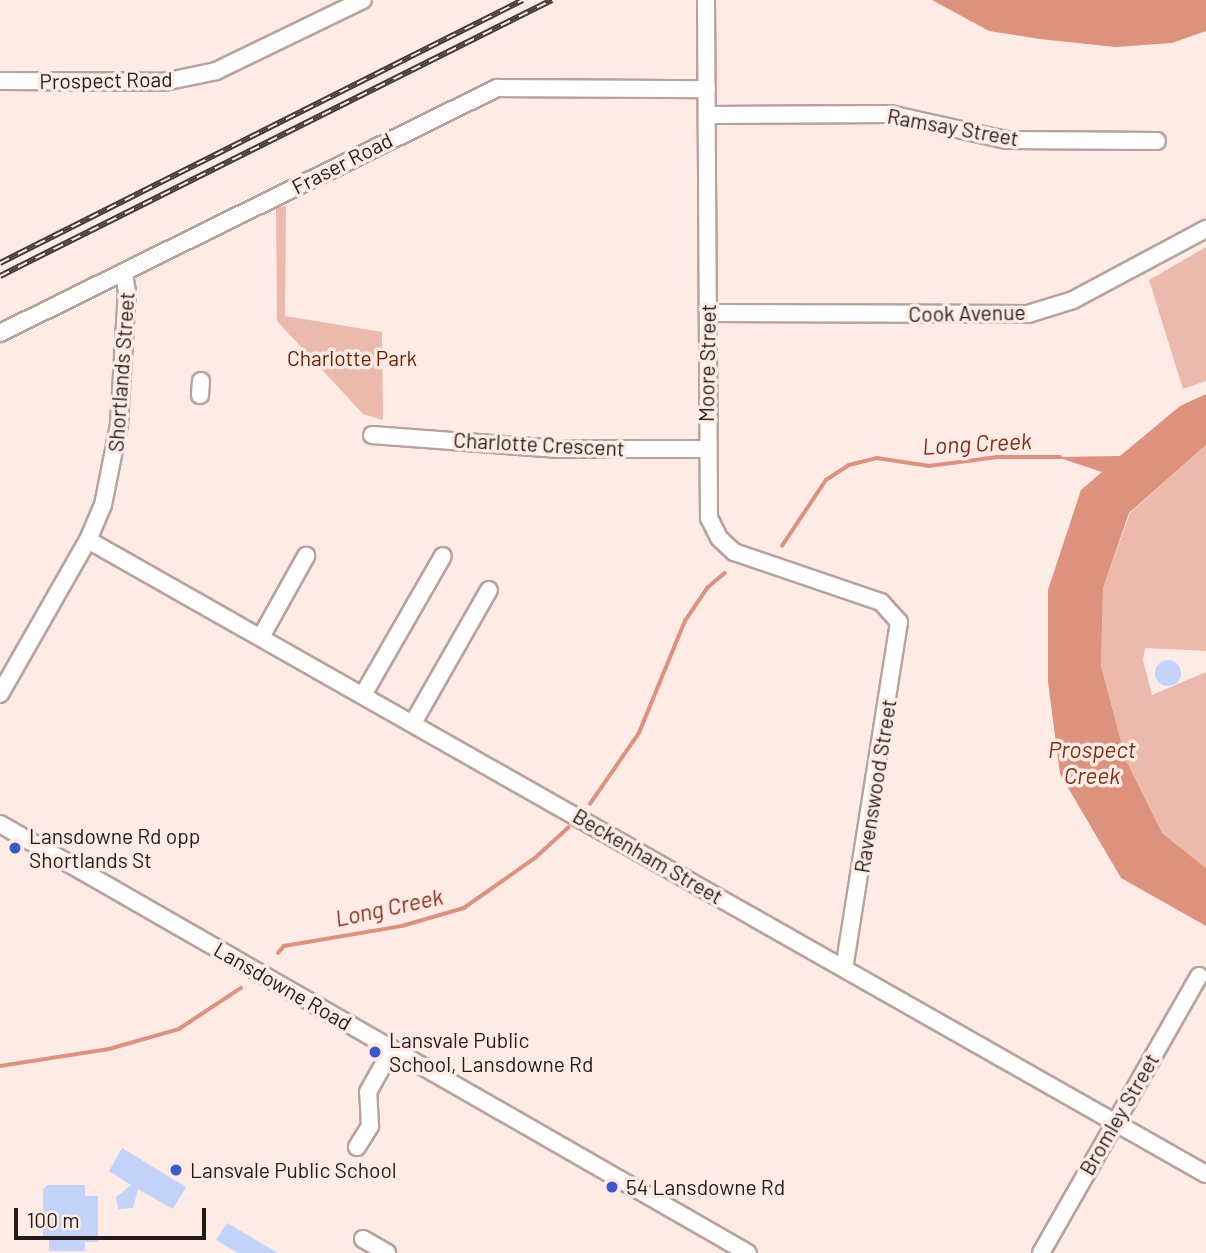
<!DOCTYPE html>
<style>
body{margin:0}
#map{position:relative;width:1206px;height:1253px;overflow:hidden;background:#feebe6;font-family:Barlow,sans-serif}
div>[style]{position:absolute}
.green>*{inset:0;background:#ecbaac}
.water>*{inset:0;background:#dc927d}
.stream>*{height:3.5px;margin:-1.75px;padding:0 1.75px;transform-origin:1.75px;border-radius:1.75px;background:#dc927d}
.building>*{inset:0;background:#c3d3fa}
.round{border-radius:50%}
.roads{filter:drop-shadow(2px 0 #b9a29c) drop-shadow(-2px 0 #b9a29c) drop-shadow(0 2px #b9a29c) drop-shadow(0 -2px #b9a29c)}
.minor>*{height:16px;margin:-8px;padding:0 8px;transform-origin:8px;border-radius:8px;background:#fff}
.rail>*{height:6px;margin-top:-3px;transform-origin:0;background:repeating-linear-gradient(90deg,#feebe6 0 10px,#433936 0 20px);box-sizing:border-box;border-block:2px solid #433936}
.dots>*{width:19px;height:19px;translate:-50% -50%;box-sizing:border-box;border:4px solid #feebe6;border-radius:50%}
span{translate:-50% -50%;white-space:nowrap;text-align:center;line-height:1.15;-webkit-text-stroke:7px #feebe6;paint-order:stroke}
.street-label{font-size:21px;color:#231b18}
.park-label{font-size:21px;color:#731b00}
.poi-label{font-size:21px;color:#231b18}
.left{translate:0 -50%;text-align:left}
.water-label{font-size:23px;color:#852d14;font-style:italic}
.scale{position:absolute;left:14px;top:1208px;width:192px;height:32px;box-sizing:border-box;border:4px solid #231b18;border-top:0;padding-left:9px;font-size:21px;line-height:24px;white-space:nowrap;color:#231b18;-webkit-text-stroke:5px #feebe6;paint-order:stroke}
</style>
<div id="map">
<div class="green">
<i style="clip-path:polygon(286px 206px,285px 316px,382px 332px,383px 420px,363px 414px,277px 321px,276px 208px)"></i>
<i style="clip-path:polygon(1206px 247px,1206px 381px,1183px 389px,1149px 280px)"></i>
<i style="clip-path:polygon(1206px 445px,1206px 651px,1145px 648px,1143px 660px,1152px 695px,1206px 672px,1206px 868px,1162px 833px,1126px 760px,1101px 666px,1103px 588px,1130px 513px)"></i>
</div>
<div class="water">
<i style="clip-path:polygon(932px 0,1206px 0,1206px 31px,1172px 43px,1115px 47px,1040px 39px,989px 31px)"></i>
<i style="clip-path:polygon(1206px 394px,1206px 445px,1129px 513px,1103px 588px,1101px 666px,1126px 760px,1162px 833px,1206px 868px,1206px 926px,1121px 878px,1060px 774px,1048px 682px,1048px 590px,1081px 490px,1102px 472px,1057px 457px,1120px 456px,1180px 406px)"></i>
</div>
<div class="stream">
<i style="left:782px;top:546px;width:79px;rotate:-56.3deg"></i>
<i style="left:826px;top:480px;width:27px;rotate:-33deg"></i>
<i style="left:849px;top:465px;width:29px;rotate:-14deg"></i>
<i style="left:877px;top:458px;width:53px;rotate:8.7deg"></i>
<i style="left:929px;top:466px;width:69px;rotate:-7.5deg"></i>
<i style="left:997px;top:457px;width:63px"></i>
<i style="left:590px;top:804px;width:86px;rotate:-55.4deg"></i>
<i style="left:639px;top:733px;width:121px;rotate:-67.7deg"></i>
<i style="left:685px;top:621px;width:40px;rotate:-56deg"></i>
<i style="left:707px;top:588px;width:23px;rotate:-40deg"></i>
<i style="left:278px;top:953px;width:9px;rotate:-49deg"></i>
<i style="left:284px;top:946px;width:120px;rotate:-9.6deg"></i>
<i style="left:402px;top:926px;width:65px;rotate:-16.2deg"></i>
<i style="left:464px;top:908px;width:87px;rotate:-35.2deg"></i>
<i style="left:535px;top:858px;width:45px;rotate:-42.3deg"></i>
<i style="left:0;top:1066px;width:110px;rotate:-8.9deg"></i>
<i style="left:109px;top:1049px;width:73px;rotate:-15.9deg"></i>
<i style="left:179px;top:1029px;width:74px;rotate:-33.5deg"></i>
</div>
<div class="building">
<i class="round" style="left:1155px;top:660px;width:26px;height:26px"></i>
<i style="clip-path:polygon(122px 1148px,186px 1187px,173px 1209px,138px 1189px,133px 1208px,118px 1209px,116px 1197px,131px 1185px,109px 1171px)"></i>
<i style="clip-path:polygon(47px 1185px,85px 1185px,85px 1196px,98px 1196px,98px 1242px,85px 1242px,85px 1251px,49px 1251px,49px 1237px,43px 1237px,43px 1190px)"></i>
<i style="clip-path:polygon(227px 1223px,278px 1253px,238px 1253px,216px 1240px)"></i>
</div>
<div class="roads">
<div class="minor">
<i style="left:706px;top:0;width:518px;rotate:89.67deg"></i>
<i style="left:709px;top:518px;width:22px;rotate:63deg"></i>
<i style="left:719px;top:538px;width:21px;rotate:43deg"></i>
<i style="left:734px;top:552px;width:155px;rotate:18.8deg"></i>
<i style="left:881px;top:602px;width:27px;rotate:48deg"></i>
<i style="left:899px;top:622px;width:350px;rotate:99deg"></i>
<i style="left:0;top:81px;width:164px;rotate:0.3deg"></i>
<i style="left:164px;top:82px;width:53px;rotate:-11.9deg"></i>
<i style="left:216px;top:71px;width:163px;rotate:-25.8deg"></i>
<i style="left:707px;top:115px;width:183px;rotate:-0.3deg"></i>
<i style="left:890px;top:114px;width:119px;rotate:12.6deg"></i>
<i style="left:1006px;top:140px;width:151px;rotate:0.4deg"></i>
<i style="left:708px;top:313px;width:320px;rotate:0.2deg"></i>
<i style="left:1028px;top:314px;width:47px;rotate:-17.3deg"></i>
<i style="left:1073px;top:300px;width:151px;rotate:-28.1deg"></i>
<i style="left:0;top:333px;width:554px;rotate:-26.24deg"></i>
<i style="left:497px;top:88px;width:210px;rotate:0.3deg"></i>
<i style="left:200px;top:395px;width:14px;rotate:-86deg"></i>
<i style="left:372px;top:435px;width:187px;rotate:4.3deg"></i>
<i style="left:558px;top:449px;width:148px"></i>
<i style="left:88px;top:540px;width:1285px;rotate:29.56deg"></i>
<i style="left:261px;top:637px;width:93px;rotate:-60.9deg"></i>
<i style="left:0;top:694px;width:177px;rotate:-60.3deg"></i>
<i style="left:88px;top:540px;width:38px;rotate:-67deg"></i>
<i style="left:103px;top:505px;width:82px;rotate:-78.7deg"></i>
<i style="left:119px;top:425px;width:133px;rotate:-86.6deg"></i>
<i style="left:127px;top:292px;width:19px;rotate:-99deg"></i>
<i style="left:363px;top:695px;width:160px;rotate:-60.1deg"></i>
<i style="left:413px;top:723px;width:153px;rotate:-60.3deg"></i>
<i style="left:0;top:824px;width:862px;rotate:29.84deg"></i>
<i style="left:357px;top:1147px;width:25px;rotate:-58deg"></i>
<i style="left:370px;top:1126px;width:34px;rotate:-93deg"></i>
<i style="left:368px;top:1092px;width:49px;rotate:-60.8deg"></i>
<i style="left:363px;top:1239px;width:28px;rotate:30deg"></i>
<i style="left:1041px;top:1253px;width:319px;rotate:-60.3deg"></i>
</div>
</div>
<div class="rail">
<i style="left:0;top:263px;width:585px;rotate:-26.7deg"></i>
<i style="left:0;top:276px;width:617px;rotate:-26.57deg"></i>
</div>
<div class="dots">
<i style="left:15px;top:848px;background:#3b58ca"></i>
<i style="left:375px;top:1052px;background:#3b58ca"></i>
<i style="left:176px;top:1170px;background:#3b58ca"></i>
<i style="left:612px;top:1187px;background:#3b58ca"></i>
</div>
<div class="street-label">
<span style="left:106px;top:80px;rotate:-1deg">Prospect Road</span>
<span style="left:953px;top:127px;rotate:10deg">Ramsay Street</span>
<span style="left:342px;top:163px;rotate:-27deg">Fraser Road</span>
<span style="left:967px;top:313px;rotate:-1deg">Cook Avenue</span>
<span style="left:707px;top:363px;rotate:-89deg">Moore Street</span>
<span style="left:121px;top:372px;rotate:-86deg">Shortlands Street</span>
<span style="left:539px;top:444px;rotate:3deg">Charlotte Crescent</span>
<span style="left:875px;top:786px;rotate:-81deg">Ravenswood Street</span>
<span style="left:648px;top:856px;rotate:30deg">Beckenham Street</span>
<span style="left:283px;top:986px;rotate:30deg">Lansdowne Road</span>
<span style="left:1119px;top:1114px;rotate:-60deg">Bromley Street</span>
</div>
<div class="park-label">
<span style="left:352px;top:358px">Charlotte Park</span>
</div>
<div class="poi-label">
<span class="left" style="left:29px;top:848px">Lansdowne Rd opp<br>Shortlands St</span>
<span class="left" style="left:389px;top:1052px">Lansvale Public<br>School, Lansdowne Rd</span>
<span class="left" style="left:190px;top:1170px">Lansvale Public School</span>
<span class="left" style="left:626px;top:1187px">54 Lansdowne Rd</span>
</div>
<div class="water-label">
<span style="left:977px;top:443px;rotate:-3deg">Long Creek</span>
<span style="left:1092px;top:762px">Prospect<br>Creek</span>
<span style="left:389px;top:907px;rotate:-12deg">Long Creek</span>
</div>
<div class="scale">100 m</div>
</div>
